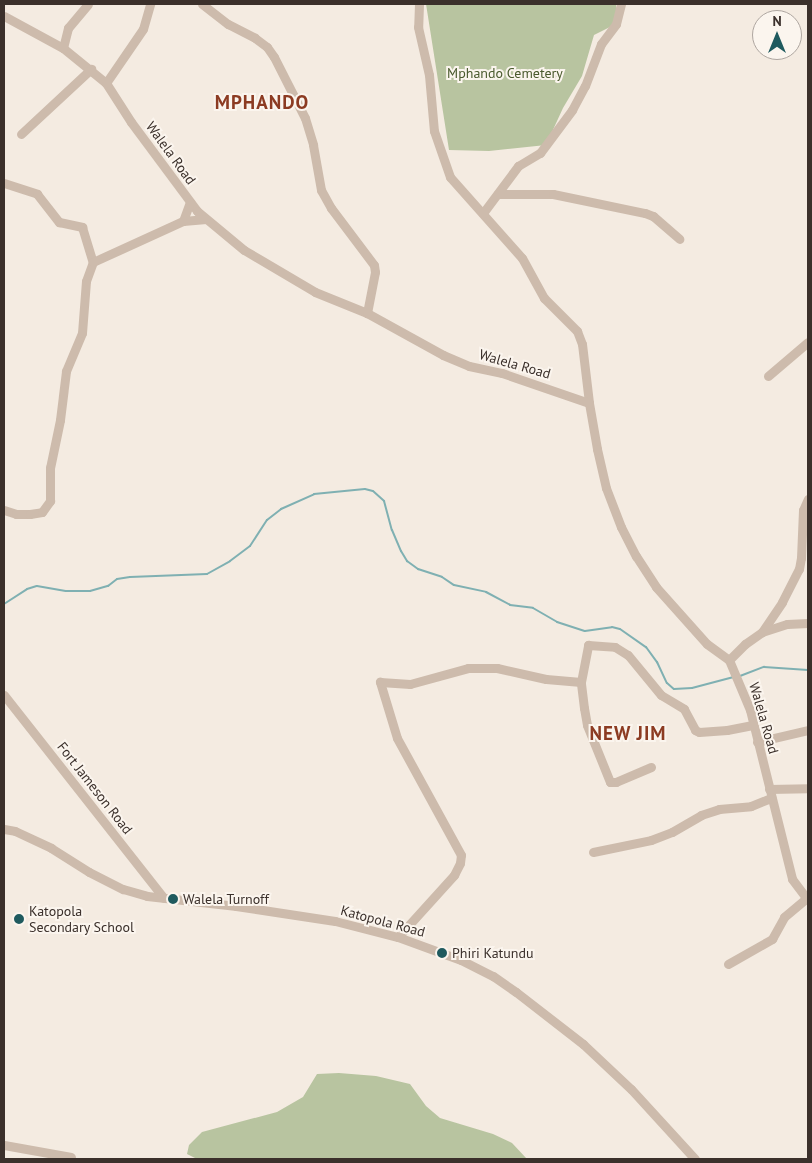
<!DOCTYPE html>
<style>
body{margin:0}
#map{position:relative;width:812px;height:1163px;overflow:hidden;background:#f4ebe1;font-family:"PT Sans",sans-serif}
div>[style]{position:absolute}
.green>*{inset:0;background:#b8c4a0}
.stream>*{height:2px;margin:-1px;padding:0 1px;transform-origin:1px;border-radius:1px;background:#7fb0b2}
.minor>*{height:9px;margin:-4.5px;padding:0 4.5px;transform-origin:4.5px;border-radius:4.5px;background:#cdbbac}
.dots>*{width:14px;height:14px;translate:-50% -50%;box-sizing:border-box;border:2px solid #fbf5ee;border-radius:50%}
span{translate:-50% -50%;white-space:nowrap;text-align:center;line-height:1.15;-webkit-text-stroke:4px #fbf5ee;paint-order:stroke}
.park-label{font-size:14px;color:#4a5a2e}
.street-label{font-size:14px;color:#3b302b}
.poi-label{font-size:14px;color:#3b302b}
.left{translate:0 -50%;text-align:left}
.district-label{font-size:19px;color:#8c3b22;font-weight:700;letter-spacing:1px}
.frame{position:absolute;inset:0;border:5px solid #3b302b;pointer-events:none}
.north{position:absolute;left:752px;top:10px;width:50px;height:50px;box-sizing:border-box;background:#fbf5ee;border:1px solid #aea6a0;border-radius:50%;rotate:0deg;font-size:14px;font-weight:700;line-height:20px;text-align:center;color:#3b302b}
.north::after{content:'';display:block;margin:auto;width:18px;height:22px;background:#1f5a5e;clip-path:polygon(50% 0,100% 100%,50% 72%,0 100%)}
</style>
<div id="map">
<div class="green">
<i style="clip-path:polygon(426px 4px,616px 4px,616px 24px,594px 35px,582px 76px,563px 108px,546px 145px,489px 151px,449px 150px)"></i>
<i style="clip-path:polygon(339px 1073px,376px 1076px,410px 1084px,426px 1106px,440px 1118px,493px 1134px,512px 1143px,527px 1159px,197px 1159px,187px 1154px,189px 1145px,202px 1132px,277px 1112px,303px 1097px,317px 1074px)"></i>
</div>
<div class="stream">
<i style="left:4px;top:604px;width:27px;rotate:-33deg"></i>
<i style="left:27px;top:589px;width:10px;rotate:-17deg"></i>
<i style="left:37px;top:586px;width:29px;rotate:10deg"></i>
<i style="left:66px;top:591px;width:24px"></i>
<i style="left:90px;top:591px;width:19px;rotate:-16deg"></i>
<i style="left:108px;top:586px;width:11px;rotate:-38deg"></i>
<i style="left:117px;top:579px;width:13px;rotate:-9deg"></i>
<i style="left:130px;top:577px;width:77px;rotate:-2.2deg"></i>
<i style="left:207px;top:574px;width:26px;rotate:-29deg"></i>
<i style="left:230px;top:561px;width:25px;rotate:-37deg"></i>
<i style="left:250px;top:546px;width:31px;rotate:-57deg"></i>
<i style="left:267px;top:520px;width:18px;rotate:-38deg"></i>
<i style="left:281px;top:509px;width:36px;rotate:-24deg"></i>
<i style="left:314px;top:494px;width:51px;rotate:-5.6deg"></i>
<i style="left:365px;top:489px;width:8px;rotate:14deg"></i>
<i style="left:373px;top:491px;width:15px;rotate:42deg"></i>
<i style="left:384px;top:501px;width:30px;rotate:75deg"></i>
<i style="left:392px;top:530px;width:23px;rotate:67deg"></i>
<i style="left:401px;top:551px;width:12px;rotate:59deg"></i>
<i style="left:407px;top:561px;width:14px;rotate:36deg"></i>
<i style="left:418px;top:569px;width:25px;rotate:18deg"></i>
<i style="left:442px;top:577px;width:14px;rotate:34deg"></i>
<i style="left:454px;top:585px;width:33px;rotate:12deg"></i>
<i style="left:486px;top:592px;width:27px;rotate:28deg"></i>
<i style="left:510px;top:605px;width:23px;rotate:7deg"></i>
<i style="left:533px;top:608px;width:28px;rotate:30deg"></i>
<i style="left:557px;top:622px;width:29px;rotate:18deg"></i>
<i style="left:585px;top:631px;width:27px;rotate:-8deg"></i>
<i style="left:612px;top:627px;width:8px;rotate:14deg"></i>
<i style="left:620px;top:629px;width:32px;rotate:35deg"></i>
<i style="left:646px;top:647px;width:19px;rotate:54deg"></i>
<i style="left:657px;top:662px;width:23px;rotate:65deg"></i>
<i style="left:667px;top:683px;width:9px;rotate:41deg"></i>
<i style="left:674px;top:689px;width:18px;rotate:-3deg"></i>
<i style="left:692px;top:688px;width:43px;rotate:-14.7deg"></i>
<i style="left:740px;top:676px;width:26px;rotate:-21deg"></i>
<i style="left:764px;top:667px;width:44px;rotate:3.9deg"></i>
</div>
<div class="minor">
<i style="left:202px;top:4px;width:33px;rotate:38deg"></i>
<i style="left:228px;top:24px;width:30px;rotate:27deg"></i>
<i style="left:255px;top:38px;width:15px;rotate:37deg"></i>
<i style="left:267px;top:47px;width:12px;rotate:55deg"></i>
<i style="left:274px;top:57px;width:68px;rotate:63.1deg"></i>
<i style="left:305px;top:118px;width:28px;rotate:73deg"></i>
<i style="left:313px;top:145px;width:46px;rotate:79.9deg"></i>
<i style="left:321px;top:190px;width:21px;rotate:61deg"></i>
<i style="left:331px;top:208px;width:71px;rotate:53deg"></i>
<i style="left:374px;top:265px;width:7px;rotate:82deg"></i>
<i style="left:375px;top:272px;width:42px;rotate:101deg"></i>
<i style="left:419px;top:4px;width:23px;rotate:92deg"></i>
<i style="left:418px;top:27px;width:49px;rotate:77.1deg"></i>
<i style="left:429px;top:75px;width:56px;rotate:84.9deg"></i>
<i style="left:434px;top:131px;width:49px;rotate:70.8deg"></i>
<i style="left:450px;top:177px;width:108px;rotate:48.4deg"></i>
<i style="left:522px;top:258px;width:46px;rotate:61.2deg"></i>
<i style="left:544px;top:298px;width:47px;rotate:45deg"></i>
<i style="left:577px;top:331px;width:14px;rotate:69deg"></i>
<i style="left:582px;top:344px;width:59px;rotate:83.2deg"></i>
<i style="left:589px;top:403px;width:47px;rotate:80.1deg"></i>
<i style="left:597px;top:449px;width:40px;rotate:77deg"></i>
<i style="left:606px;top:488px;width:42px;rotate:69deg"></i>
<i style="left:621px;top:527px;width:33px;rotate:63deg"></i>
<i style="left:636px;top:556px;width:37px;rotate:57deg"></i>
<i style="left:656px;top:587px;width:76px;rotate:48.2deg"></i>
<i style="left:707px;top:644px;width:27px;rotate:36deg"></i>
<i style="left:729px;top:660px;width:54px;rotate:67.2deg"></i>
<i style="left:750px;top:710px;width:174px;rotate:76deg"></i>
<i style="left:792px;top:879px;width:26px;rotate:53deg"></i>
<i style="left:4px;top:16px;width:67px;rotate:28.5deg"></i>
<i style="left:63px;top:48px;width:55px;rotate:39.1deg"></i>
<i style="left:106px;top:83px;width:46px;rotate:57.3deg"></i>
<i style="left:131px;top:122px;width:111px;rotate:53.4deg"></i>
<i style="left:197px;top:211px;width:61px;rotate:39.7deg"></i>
<i style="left:244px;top:250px;width:82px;rotate:30.6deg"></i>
<i style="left:315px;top:292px;width:56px;rotate:22deg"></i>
<i style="left:367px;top:313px;width:87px;rotate:28.9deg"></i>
<i style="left:443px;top:355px;width:28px;rotate:23deg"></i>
<i style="left:469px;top:366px;width:34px;rotate:12deg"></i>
<i style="left:502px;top:373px;width:92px;rotate:19deg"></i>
<i style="left:63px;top:48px;width:21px;rotate:-76deg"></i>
<i style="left:68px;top:28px;width:31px;rotate:-50deg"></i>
<i style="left:106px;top:83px;width:65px;rotate:-55.6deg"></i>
<i style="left:143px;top:29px;width:26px;rotate:-74deg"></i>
<i style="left:21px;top:134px;width:96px;rotate:-42.9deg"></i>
<i style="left:4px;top:183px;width:35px;rotate:18deg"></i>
<i style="left:37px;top:194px;width:36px;rotate:52deg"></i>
<i style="left:59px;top:222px;width:24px;rotate:12deg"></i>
<i style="left:82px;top:227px;width:37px;rotate:73deg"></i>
<i style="left:498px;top:194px;width:55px"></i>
<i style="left:553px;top:194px;width:94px;rotate:11.7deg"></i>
<i style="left:645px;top:213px;width:9px;rotate:21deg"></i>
<i style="left:653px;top:216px;width:35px;rotate:41deg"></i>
<i style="left:483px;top:213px;width:59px;rotate:-53.3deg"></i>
<i style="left:518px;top:166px;width:26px;rotate:-31deg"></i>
<i style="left:540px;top:153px;width:54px;rotate:-53.3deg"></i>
<i style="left:572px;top:110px;width:27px;rotate:-62deg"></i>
<i style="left:585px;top:86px;width:45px;rotate:-69.1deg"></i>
<i style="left:601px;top:44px;width:25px;rotate:-53deg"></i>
<i style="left:616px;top:24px;width:21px;rotate:-76deg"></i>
<i style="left:183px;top:221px;width:20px;rotate:-70deg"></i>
<i style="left:768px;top:376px;width:52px;rotate:-40.4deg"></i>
<i style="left:4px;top:510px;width:13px;rotate:18deg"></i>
<i style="left:16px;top:514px;width:14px"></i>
<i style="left:30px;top:514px;width:12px;rotate:-9deg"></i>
<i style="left:42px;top:512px;width:14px;rotate:-54deg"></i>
<i style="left:50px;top:501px;width:33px;rotate:-90deg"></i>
<i style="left:50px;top:468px;width:49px;rotate:-78.2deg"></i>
<i style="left:60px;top:420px;width:49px;rotate:-83deg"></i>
<i style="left:66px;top:371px;width:41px;rotate:-67.2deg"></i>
<i style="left:82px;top:333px;width:52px;rotate:-85.6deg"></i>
<i style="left:86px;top:281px;width:20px;rotate:-70deg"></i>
<i style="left:93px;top:262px;width:99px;rotate:-24.5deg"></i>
<i style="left:183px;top:221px;width:23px;rotate:-5deg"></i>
<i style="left:762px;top:632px;width:36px;rotate:-56deg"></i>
<i style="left:782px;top:602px;width:37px;rotate:-63deg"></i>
<i style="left:799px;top:569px;width:11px;rotate:-80deg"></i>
<i style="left:801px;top:558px;width:48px;rotate:-87.6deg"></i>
<i style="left:803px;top:510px;width:12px;rotate:-66deg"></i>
<i style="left:729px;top:660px;width:23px;rotate:-45deg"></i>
<i style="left:745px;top:644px;width:21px;rotate:-35deg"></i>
<i style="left:762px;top:632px;width:26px;rotate:-18deg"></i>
<i style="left:787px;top:624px;width:21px;rotate:-3deg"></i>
<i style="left:4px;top:695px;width:258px;rotate:51.8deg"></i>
<i style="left:757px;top:742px;width:52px;rotate:-13.2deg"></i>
<i style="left:651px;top:767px;width:38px;rotate:157deg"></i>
<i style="left:616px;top:782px;width:6px;rotate:180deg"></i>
<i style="left:610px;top:782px;width:61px;rotate:-112deg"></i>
<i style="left:587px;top:725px;width:17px;rotate:-100deg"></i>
<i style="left:584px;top:708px;width:26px;rotate:-97deg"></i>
<i style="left:581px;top:682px;width:38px;rotate:-79deg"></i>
<i style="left:588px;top:645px;width:27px;rotate:4deg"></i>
<i style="left:615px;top:647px;width:15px;rotate:32deg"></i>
<i style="left:628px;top:655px;width:52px;rotate:50.5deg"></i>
<i style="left:661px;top:695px;width:27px;rotate:31deg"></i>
<i style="left:684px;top:709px;width:24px;rotate:62deg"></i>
<i style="left:695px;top:730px;width:4px;rotate:27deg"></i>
<i style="left:699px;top:732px;width:28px;rotate:-4deg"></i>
<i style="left:727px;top:730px;width:26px;rotate:-11deg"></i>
<i style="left:769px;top:789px;width:39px;rotate:-1deg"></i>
<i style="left:4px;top:829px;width:11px;rotate:10deg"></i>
<i style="left:15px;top:831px;width:40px;rotate:25deg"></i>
<i style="left:51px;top:848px;width:45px;rotate:32.3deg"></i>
<i style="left:89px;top:872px;width:38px;rotate:27deg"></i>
<i style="left:123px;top:889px;width:25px;rotate:16deg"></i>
<i style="left:147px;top:896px;width:90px;rotate:6.4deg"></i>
<i style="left:236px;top:906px;width:100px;rotate:8.6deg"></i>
<i style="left:335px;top:921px;width:65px;rotate:14.3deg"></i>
<i style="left:398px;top:937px;width:67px;rotate:20.1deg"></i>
<i style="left:461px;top:960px;width:36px;rotate:27deg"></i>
<i style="left:493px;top:976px;width:28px;rotate:35deg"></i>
<i style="left:516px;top:992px;width:85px;rotate:37.8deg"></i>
<i style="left:583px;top:1044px;width:66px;rotate:43.2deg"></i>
<i style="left:631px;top:1089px;width:95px;rotate:47.6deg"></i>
<i style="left:593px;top:852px;width:59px;rotate:-11.7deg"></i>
<i style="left:651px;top:840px;width:22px;rotate:-21deg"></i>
<i style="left:672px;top:832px;width:34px;rotate:-30deg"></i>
<i style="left:701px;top:815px;width:19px;rotate:-18deg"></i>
<i style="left:719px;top:809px;width:32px;rotate:-5deg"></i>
<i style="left:751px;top:806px;width:22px;rotate:-22deg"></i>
<i style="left:398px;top:937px;width:84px;rotate:-47.9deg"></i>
<i style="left:454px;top:875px;width:13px;rotate:-63deg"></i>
<i style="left:460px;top:863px;width:8px;rotate:-83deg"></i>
<i style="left:461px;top:855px;width:133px;rotate:-118.7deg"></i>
<i style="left:397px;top:738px;width:59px;rotate:-106.9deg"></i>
<i style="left:380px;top:682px;width:30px;rotate:4deg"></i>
<i style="left:410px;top:684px;width:60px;rotate:-15.4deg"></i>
<i style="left:468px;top:668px;width:29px"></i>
<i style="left:497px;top:668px;width:50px;rotate:12.7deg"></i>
<i style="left:546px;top:679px;width:35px;rotate:5deg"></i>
<i style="left:728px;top:964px;width:51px;rotate:-29.6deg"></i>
<i style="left:772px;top:939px;width:25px;rotate:-61deg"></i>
<i style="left:784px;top:917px;width:30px;rotate:-40deg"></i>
<i style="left:4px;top:1145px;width:68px;rotate:10.2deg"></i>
</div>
<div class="dots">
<i style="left:173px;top:899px;background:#1f5a5e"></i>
<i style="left:19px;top:919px;background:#1f5a5e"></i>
<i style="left:442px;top:953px;background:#1f5a5e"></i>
</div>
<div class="park-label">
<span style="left:505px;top:73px">Mphando Cemetery</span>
</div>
<div class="street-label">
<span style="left:171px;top:153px;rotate:54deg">Walela Road</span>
<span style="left:515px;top:364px;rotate:16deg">Walela Road</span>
<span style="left:764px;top:718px;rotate:74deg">Walela Road</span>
<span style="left:95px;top:788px;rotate:52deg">Fort Jameson Road</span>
<span style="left:383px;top:921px;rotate:15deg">Katopola Road</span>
</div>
<div class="poi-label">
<span class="left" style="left:183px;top:899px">Walela Turnoff</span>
<span class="left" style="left:29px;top:919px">Katopola<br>Secondary School</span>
<span class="left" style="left:452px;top:953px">Phiri Katundu</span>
</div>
<div class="district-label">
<span style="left:262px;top:103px">MPHANDO</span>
<span style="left:628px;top:734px">NEW JIM</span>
</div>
<div class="frame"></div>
<div class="north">N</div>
</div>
